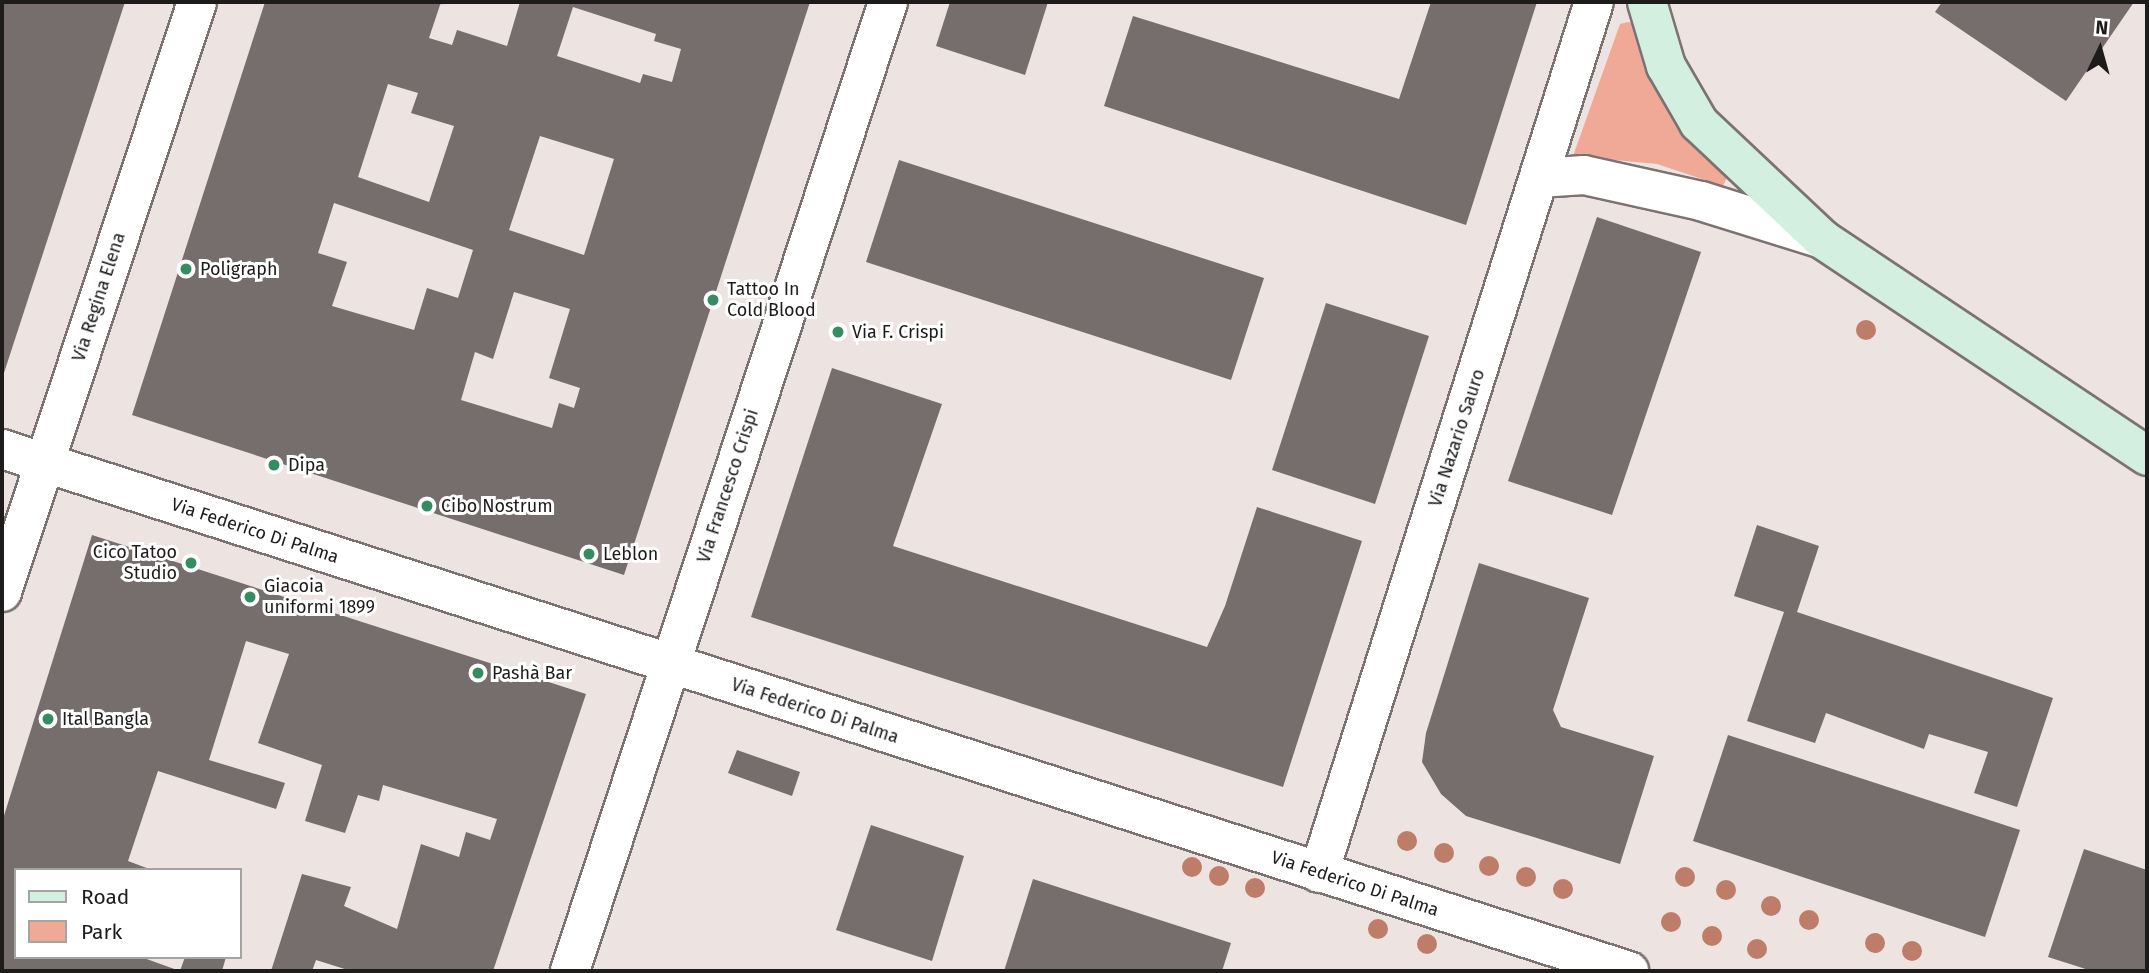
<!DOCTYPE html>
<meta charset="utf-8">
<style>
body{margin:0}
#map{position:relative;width:2149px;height:973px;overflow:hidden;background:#ede4e2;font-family:"Fira Sans",sans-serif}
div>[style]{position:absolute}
.green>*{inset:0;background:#f0a996}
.building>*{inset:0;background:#756e6c}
.roads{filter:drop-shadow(2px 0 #7b7371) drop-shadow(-2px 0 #7b7371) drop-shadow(0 2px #7b7371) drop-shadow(0 -2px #7b7371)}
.minor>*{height:38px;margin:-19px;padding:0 19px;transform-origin:19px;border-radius:19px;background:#fff}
.secondary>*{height:38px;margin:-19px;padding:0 19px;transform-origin:19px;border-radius:19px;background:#d2efe0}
.trees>*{width:20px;height:20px;margin:-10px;border-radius:50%;background:#bd7d68}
.dots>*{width:19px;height:19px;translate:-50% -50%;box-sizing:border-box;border:4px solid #fff;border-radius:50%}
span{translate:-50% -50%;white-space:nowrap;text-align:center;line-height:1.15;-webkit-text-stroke:6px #fff;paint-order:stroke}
.poi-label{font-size:18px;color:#1e1b1b}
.left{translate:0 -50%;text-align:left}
.right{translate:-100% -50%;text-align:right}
.street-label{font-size:18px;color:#1e1b1b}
.frame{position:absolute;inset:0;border:4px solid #1e1b1b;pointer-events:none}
.legend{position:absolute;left:14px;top:868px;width:228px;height:91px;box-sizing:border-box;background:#fff;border:2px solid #a5a4a4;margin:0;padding:9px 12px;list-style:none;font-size:21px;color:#1e1b1b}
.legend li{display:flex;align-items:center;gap:14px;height:35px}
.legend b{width:35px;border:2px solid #a5a4a4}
.north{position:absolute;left:2065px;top:14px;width:70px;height:70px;-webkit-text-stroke:5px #fff;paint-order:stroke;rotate:5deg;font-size:19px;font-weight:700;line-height:28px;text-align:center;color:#1e1b1b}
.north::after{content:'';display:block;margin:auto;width:24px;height:32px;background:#1e1b1b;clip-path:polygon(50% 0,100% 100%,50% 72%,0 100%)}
</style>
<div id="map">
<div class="green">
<i style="clip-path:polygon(1628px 22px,1634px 23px,1647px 67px,1671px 118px,1686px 140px,1727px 177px,1723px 186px,1657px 164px,1573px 156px,1620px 24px)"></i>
</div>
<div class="building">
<i style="clip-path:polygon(2px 2px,125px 2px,2px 379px)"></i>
<i style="clip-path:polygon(evenodd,265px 2px,441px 2px,429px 38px,452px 45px,457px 30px,507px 46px,520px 2px,810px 2px,624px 575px,132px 415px,265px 2px,573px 7px,656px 34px,654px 41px,681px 49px,672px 82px,643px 74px,640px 83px,557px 56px,573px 7px,265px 2px,388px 84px,418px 93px,411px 113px,454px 126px,429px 202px,358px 177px,388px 84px,265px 2px,540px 136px,614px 159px,584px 255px,509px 230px,540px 136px,265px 2px,334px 203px,473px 250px,458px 298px,427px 288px,414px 330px,332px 306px,347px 262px,318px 253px,334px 203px,265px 2px,514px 292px,570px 309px,549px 378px,580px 388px,574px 408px,559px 403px,552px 428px,461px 400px,475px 352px,493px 359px,514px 292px)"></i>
<i style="clip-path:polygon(950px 2px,1048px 2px,1025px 75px,936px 46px)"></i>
<i style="clip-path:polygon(1431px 2px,1537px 2px,1466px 225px,1104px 106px,1133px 16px,1399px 99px)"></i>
<i style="clip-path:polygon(1942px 2px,2134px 2px,2066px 101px,1935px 12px)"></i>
<i style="clip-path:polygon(899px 160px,1264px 278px,1231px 380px,866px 262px)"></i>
<i style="clip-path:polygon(1597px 217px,1701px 252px,1612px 515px,1508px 481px)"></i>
<i style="clip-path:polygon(1326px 303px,1429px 336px,1375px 504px,1272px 470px)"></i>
<i style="clip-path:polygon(832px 368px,942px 404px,893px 546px,1207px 647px,1225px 606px,1257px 507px,1362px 541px,1283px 787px,751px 617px)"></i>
<i style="clip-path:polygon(1757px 525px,1819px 546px,1797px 612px,2053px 698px,2017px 807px,1974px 793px,1988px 752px,1929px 734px,1924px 749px,1826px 713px,1815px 743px,1747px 721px,1784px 612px,1734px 596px)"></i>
<i style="clip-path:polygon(92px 535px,586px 694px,493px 971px,351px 971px,316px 960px,312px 971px,271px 971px,302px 874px,351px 887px,344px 906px,397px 929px,421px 844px,459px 857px,466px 832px,490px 840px,497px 819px,383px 785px,379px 801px,358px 795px,345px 833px,305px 821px,322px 765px,258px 743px,289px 654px,246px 641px,209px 760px,285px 783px,276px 809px,158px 771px,128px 861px,152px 870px,16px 870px,16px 957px,141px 957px,180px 971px,2px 971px,2px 822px)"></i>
<i style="clip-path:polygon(1479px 563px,1589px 598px,1553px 710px,1561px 727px,1654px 756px,1620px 864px,1466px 816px,1441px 794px,1422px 762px,1426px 733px)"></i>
<i style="clip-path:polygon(1728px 735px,2020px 830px,1985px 937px,1693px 841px)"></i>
<i style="clip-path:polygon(737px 750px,800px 772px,792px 796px,728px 773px)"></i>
<i style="clip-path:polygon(871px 825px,964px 856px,932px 961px,836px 930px)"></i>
<i style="clip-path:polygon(2084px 849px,2147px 870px,2147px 971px,2092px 971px,2048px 957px)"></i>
<i style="clip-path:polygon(1033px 879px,1231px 943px,1222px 971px,1004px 971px)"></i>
<i style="clip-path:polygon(185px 957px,226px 957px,222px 971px,180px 971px)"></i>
</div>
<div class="roads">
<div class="minor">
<i style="left:1540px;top:178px;width:44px;rotate:-3.9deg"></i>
<i style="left:1584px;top:175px;width:120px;rotate:12.5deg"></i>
<i style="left:1701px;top:201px;width:127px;rotate:17.4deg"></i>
<i style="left:2px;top:449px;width:1709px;rotate:17.79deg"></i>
<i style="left:2px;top:592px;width:621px;rotate:-71.71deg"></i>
<i style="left:1319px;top:873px;width:913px;rotate:-72.48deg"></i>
<i style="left:570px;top:971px;width:1020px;rotate:-71.83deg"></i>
</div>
<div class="secondary">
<i style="left:1647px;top:2px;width:67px;rotate:73.5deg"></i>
<i style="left:1666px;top:66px;width:66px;rotate:59.9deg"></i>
<i style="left:1699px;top:123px;width:169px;rotate:43.3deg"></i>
<i style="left:1822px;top:239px;width:391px;rotate:33.7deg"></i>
</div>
</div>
<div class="trees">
<i style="left:1866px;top:330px"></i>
<i style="left:1407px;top:841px"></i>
<i style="left:1444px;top:853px"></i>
<i style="left:1489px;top:866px"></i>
<i style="left:1192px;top:867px"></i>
<i style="left:1219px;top:876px"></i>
<i style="left:1526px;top:877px"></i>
<i style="left:1685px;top:877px"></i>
<i style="left:1255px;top:888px"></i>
<i style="left:1563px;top:889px"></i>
<i style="left:1726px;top:890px"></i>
<i style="left:1771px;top:906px"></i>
<i style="left:1809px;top:920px"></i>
<i style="left:1671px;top:922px"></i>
<i style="left:1378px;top:929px"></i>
<i style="left:1712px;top:936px"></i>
<i style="left:1875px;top:943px"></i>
<i style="left:1427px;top:944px"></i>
<i style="left:1757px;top:949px"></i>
<i style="left:1912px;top:951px"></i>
</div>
<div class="dots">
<i style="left:186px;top:269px;background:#358c61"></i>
<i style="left:713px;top:300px;background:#358c61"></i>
<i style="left:838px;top:332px;background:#358c61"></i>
<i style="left:274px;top:465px;background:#358c61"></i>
<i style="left:427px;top:506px;background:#358c61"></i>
<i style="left:589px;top:554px;background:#358c61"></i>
<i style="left:191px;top:563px;background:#358c61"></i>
<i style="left:250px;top:597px;background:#358c61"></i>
<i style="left:478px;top:673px;background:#358c61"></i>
<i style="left:48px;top:719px;background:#358c61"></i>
</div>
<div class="poi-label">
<span class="left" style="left:200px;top:269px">Poligraph</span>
<span class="left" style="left:727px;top:300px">Tattoo In<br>Cold Blood</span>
<span class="left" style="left:852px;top:332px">Via F. Crispi</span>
<span class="left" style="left:288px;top:465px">Dipa</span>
<span class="left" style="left:441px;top:506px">Cibo Nostrum</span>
<span class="right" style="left:177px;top:563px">Cico Tatoo<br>Studio</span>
<span class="left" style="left:603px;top:554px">Leblon</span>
<span class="left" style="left:264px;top:597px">Giacoia<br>uniformi 1899</span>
<span class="left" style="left:492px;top:673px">Pashà Bar</span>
<span class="left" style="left:62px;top:719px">Ital Bangla</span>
</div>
<div class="street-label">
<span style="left:99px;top:297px;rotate:-72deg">Via Regina Elena</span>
<span style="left:1457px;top:438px;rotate:-72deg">Via Nazario Sauro</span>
<span style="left:728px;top:486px;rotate:-72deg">Via Francesco Crispi</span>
<span style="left:255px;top:531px;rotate:18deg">Via Federico Di Palma</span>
<span style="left:815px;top:711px;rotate:18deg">Via Federico Di Palma</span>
<span style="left:1355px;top:884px;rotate:18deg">Via Federico Di Palma</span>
</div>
<div class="frame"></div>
<ul class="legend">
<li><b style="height:9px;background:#d2efe0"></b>Road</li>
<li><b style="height:19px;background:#f0a996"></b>Park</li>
</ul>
<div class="north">N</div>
</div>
